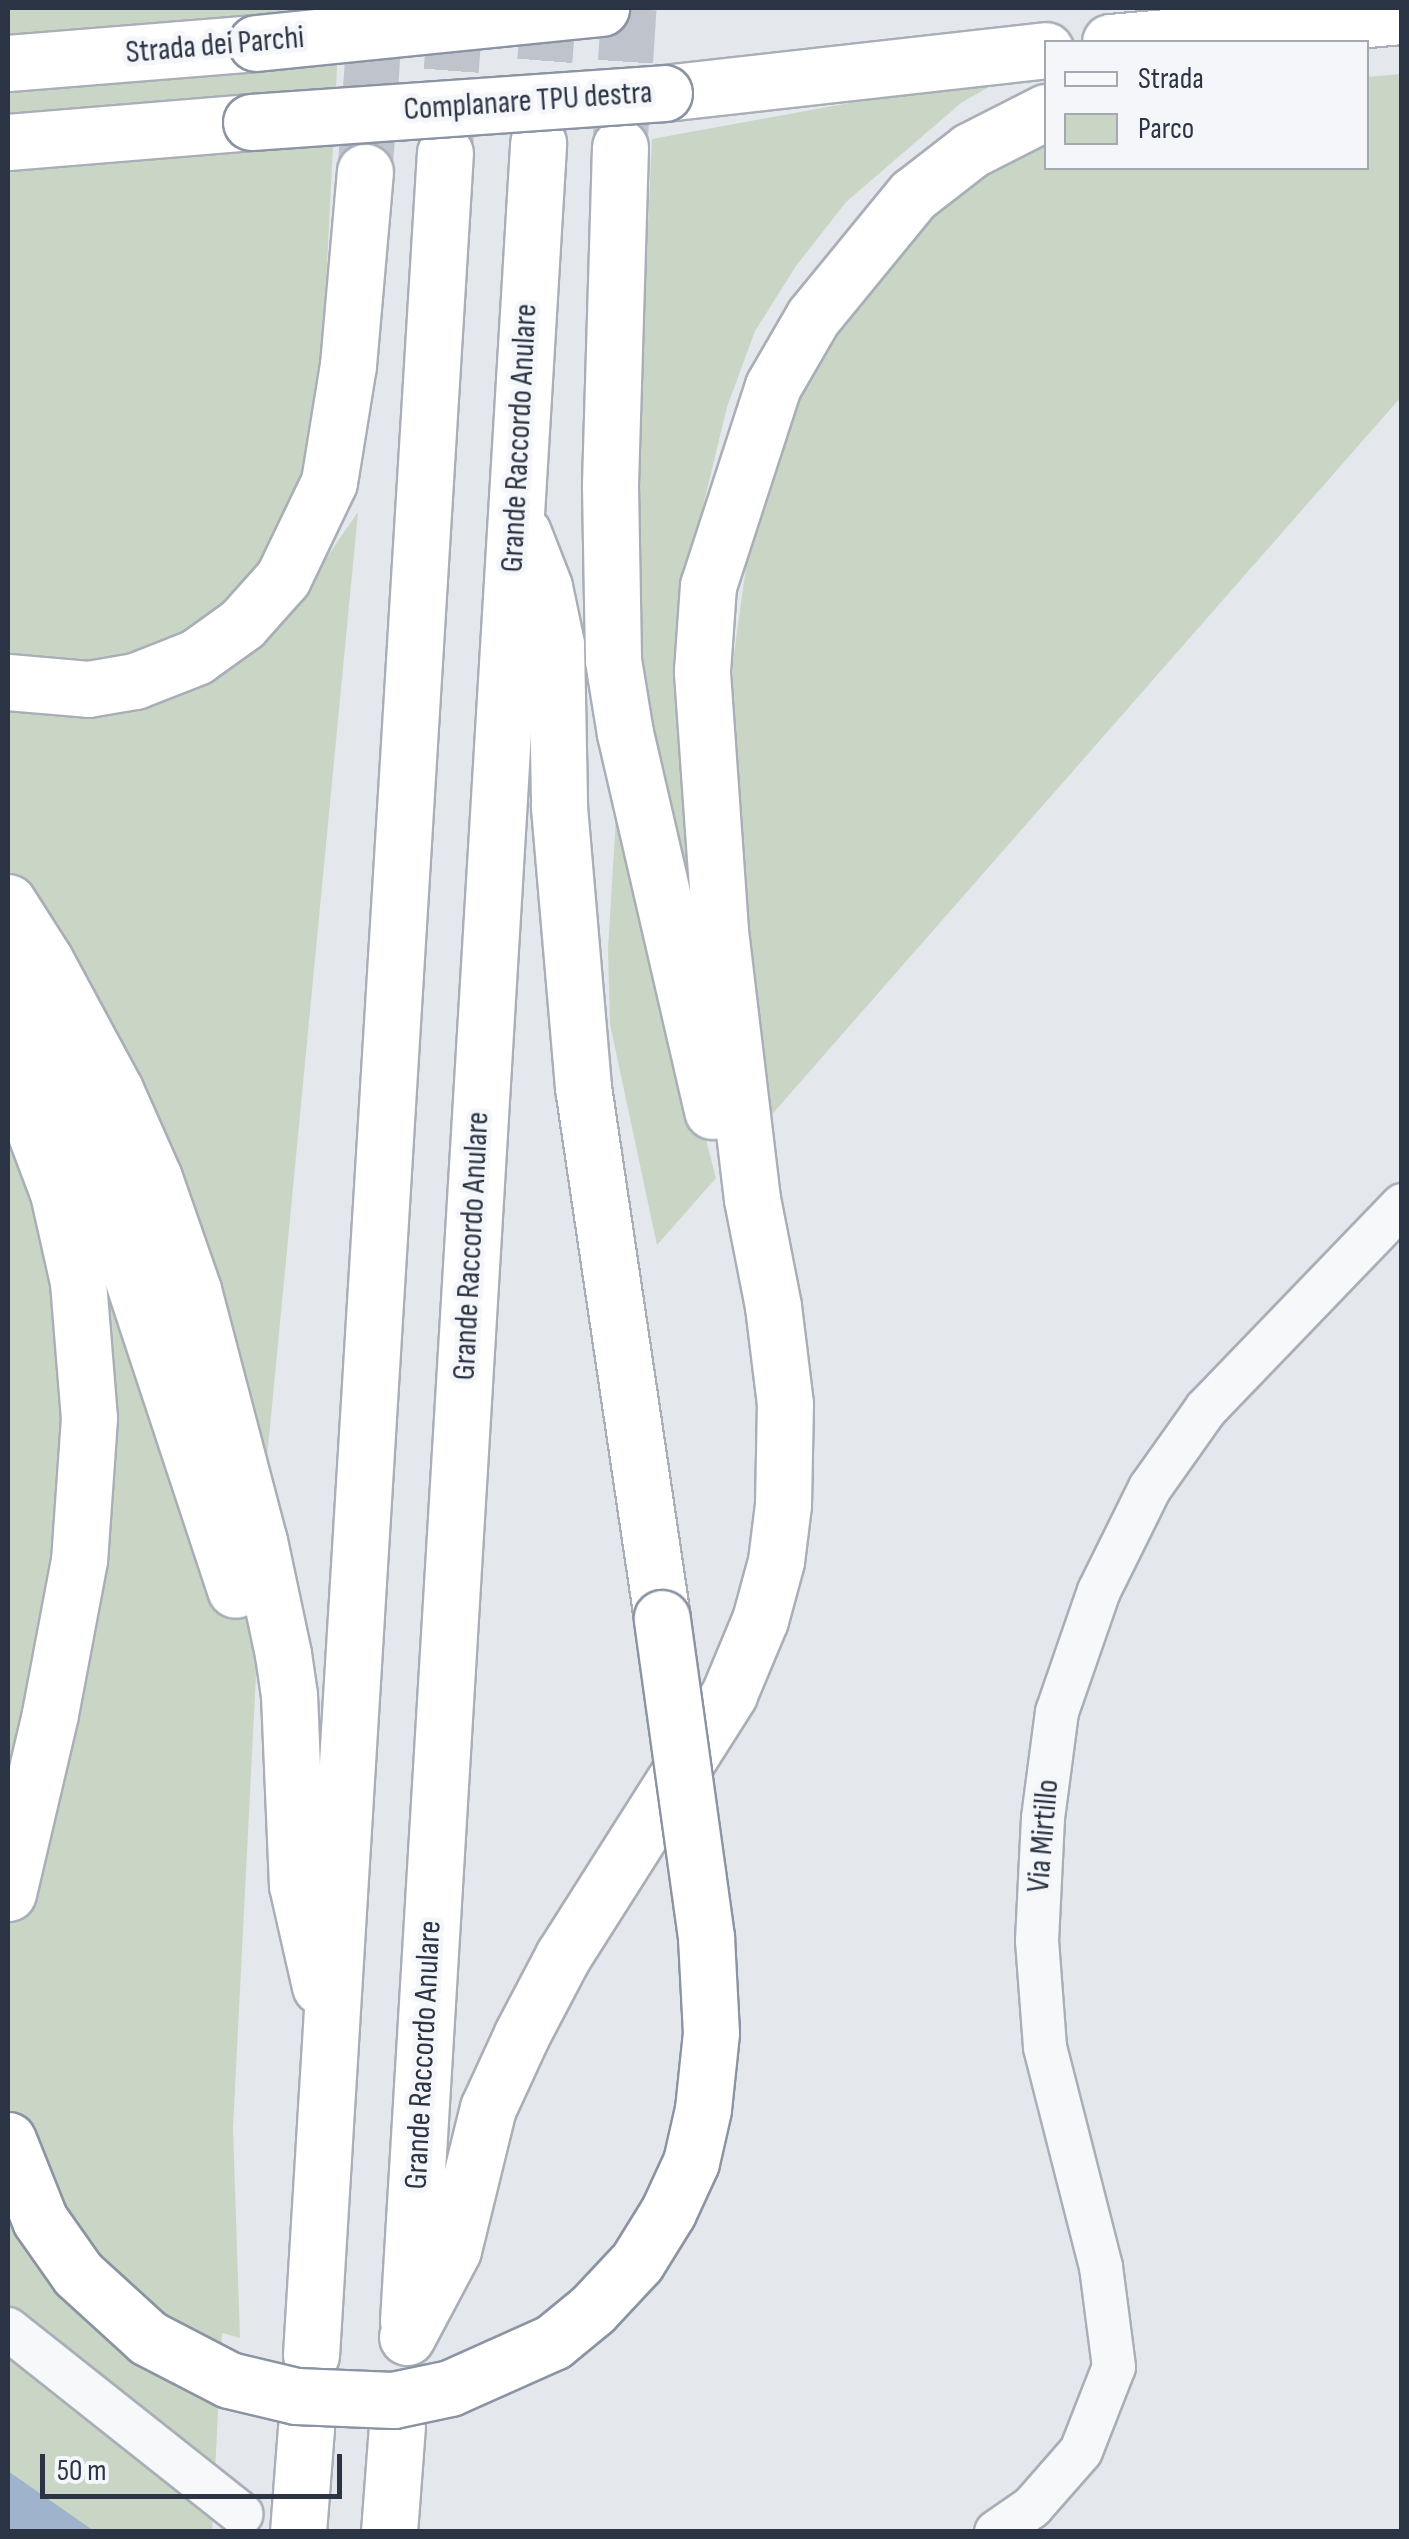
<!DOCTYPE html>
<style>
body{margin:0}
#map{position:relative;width:1409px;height:2539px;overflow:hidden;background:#e4e7ec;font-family:"Sofia Sans Condensed",sans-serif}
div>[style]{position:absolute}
.green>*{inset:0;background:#c9d6c5}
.water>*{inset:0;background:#9fb4cc}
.motorway-tunnel>*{height:55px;margin-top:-27.5px;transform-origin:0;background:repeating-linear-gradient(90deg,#bfc3cb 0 55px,transparent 0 83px)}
.roads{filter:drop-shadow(2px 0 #a9aeb7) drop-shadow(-2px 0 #a9aeb7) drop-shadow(0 2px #a9aeb7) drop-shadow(0 -2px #a9aeb7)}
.minor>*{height:42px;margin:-21px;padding:0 21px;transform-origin:21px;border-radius:21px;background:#f7f8fa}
.motorway>*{height:55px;margin:-27.5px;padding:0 27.5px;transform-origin:27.5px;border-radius:27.5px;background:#fff}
.bridges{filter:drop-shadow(2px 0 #8b94a3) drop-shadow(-2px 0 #8b94a3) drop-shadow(0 2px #8b94a3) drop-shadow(0 -2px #8b94a3)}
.motorway-bridge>*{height:55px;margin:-27.5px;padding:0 27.5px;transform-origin:27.5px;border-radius:27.5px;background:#fff}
span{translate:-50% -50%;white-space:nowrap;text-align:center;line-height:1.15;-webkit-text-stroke:10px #f4f6f9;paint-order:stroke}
.street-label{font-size:32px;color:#2b3445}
.frame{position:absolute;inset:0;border:10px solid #2b3445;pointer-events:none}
.legend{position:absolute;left:1044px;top:40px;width:325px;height:130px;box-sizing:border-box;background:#f4f6f9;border:2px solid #a4a8b1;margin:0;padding:12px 18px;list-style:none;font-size:30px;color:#2b3445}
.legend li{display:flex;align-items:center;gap:20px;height:50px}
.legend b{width:50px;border:2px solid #a4a8b1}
.scale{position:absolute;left:40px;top:2454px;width:302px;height:45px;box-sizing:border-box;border:5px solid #2b3445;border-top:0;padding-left:12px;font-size:30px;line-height:35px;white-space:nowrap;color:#2b3445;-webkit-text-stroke:8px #f4f6f9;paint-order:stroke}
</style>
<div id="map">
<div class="green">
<i style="clip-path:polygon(8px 8px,340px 8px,311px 580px,358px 512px,267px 1458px,233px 2128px,240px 2338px,222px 2333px,212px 2531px,8px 2532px)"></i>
<i style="clip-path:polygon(1013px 73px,961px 103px,846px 202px,796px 266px,755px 331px,727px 407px,704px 502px,689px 603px,694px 941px,644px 694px,631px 580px,652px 139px)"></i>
<i style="clip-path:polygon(1401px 74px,1401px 397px,767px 1120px,752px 1017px,733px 756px,733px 661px,754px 509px,808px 357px,924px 209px,1046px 133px,1046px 168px,1366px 168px,1367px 77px)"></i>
<i style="clip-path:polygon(617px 800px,716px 1178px,657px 1245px,610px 1024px,608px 949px)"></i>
</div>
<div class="water">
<i style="clip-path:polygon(8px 2470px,8px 2471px,94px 2531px,8px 2531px)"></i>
</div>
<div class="motorway-tunnel">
<i style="left:538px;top:143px;width:135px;rotate:-85.3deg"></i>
<i style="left:620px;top:144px;width:136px;rotate:-86.2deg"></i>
<i style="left:445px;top:153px;width:145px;rotate:-85.7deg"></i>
<i style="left:365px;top:172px;width:164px;rotate:-86.2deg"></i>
</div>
<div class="roads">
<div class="minor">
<i style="left:8px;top:2329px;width:298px;rotate:38.4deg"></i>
<i style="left:996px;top:2532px;width:44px;rotate:-34.8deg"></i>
<i style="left:1032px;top:2507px;width:74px;rotate:-48.8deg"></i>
<i style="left:1081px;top:2451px;width:90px;rotate:-68.6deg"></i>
<i style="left:1114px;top:2367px;width:101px;rotate:-97.4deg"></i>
<i style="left:1101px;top:2267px;width:227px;rotate:-104.3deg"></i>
<i style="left:1045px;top:2047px;width:106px;rotate:-94.3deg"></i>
<i style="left:1037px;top:1941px;width:123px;rotate:-87.2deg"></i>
<i style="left:1043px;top:1818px;width:107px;rotate:-82.5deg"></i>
<i style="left:1057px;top:1712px;width:128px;rotate:-70.9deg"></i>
<i style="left:1099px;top:1591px;width:115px;rotate:-63.7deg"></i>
<i style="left:1150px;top:1488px;width:97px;rotate:-54.7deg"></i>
<i style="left:1206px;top:1409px;width:283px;rotate:-46.1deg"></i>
</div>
<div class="motorway">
<i style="left:1110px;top:42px;width:293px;rotate:-5.1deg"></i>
<i style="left:8px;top:63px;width:249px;rotate:-4.6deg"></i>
<i style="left:664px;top:93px;width:384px;rotate:-6.4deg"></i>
<i style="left:8px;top:142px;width:244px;rotate:-4.7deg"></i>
<i style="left:620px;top:147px;width:339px;rotate:91.7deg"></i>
<i style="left:610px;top:486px;width:174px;rotate:89deg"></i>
<i style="left:613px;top:660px;width:74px;rotate:80.7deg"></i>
<i style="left:625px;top:733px;width:388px;rotate:77deg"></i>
<i style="left:523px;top:533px;width:58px;rotate:68.7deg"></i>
<i style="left:544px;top:587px;width:58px;rotate:78.1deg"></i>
<i style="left:556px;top:644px;width:163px;rotate:88.9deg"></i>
<i style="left:559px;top:807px;width:281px;rotate:85.1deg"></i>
<i style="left:583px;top:1087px;width:537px;rotate:81.54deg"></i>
<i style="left:8px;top:682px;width:80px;rotate:5deg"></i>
<i style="left:88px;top:689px;width:48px;rotate:-9.7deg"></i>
<i style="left:135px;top:681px;width:66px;rotate:-21.5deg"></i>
<i style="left:196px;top:657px;width:57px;rotate:-35.7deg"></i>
<i style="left:242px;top:624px;width:62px;rotate:-48.3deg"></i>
<i style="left:283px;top:578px;width:106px;rotate:-64.4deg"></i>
<i style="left:329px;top:482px;width:119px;rotate:-80.8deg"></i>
<i style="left:348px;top:365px;width:194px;rotate:-85deg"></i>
<i style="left:8px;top:902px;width:69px;rotate:57.5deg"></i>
<i style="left:45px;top:960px;width:148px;rotate:61.7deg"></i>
<i style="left:115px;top:1090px;width:96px;rotate:66.1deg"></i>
<i style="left:154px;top:1178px;width:119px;rotate:70.8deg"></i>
<i style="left:193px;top:1290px;width:260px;rotate:75.3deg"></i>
<i style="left:259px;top:1541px;width:116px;rotate:78deg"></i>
<i style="left:283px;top:1654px;width:41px;rotate:81.7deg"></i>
<i style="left:289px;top:1695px;width:190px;rotate:87.6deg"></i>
<i style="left:297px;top:1885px;width:104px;rotate:77.2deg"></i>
<i style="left:8px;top:980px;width:136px;rotate:63.4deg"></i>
<i style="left:69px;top:1102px;width:113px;rotate:69.3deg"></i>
<i style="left:109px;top:1208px;width:402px;rotate:71.7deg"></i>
<i style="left:8px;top:1060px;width:142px;rotate:69.4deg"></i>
<i style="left:58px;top:1193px;width:91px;rotate:77.3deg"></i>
<i style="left:78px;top:1282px;width:136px;rotate:85.4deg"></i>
<i style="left:89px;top:1418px;width:142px;rotate:94deg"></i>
<i style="left:79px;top:1560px;width:157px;rotate:100.7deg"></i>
<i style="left:50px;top:1714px;width:184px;rotate:103.2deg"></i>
<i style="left:408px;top:2321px;width:2182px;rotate:-86.58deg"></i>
<i style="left:407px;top:2337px;width:98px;rotate:-62.1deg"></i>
<i style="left:453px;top:2250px;width:146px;rotate:-76.2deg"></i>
<i style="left:488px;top:2108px;width:81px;rotate:-65.3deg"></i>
<i style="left:522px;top:2034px;width:88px;rotate:-62.3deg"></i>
<i style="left:563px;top:1956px;width:310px;rotate:-57.6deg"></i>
<i style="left:729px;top:1694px;width:80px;rotate:-67.3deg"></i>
<i style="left:760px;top:1620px;width:61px;rotate:-74.8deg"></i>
<i style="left:776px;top:1561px;width:56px;rotate:-82.9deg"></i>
<i style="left:783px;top:1505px;width:101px;rotate:-88.9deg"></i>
<i style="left:785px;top:1404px;width:99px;rotate:-97deg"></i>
<i style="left:773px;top:1306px;width:109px;rotate:-101.1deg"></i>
<i style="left:752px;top:1199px;width:271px;rotate:-96.8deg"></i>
<i style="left:720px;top:930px;width:260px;rotate:-94deg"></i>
<i style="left:702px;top:671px;width:85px;rotate:-86deg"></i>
<i style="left:708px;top:586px;width:210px;rotate:-72deg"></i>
<i style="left:773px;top:386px;width:80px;rotate:-59.9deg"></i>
<i style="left:813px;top:317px;width:158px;rotate:-50.7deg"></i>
<i style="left:913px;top:195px;width:73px;rotate:-37.8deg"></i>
<i style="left:971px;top:150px;width:84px;rotate:-26.9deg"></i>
<i style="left:311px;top:2355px;width:2206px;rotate:-86.52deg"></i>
<i style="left:298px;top:2532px;width:105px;rotate:-85.6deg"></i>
<i style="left:389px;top:2532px;width:106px;rotate:-85.7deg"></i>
</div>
</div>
<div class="bridges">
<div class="motorway-bridge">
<i style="left:256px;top:43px;width:347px;rotate:-5.8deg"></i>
<i style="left:251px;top:122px;width:414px;rotate:-4deg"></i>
<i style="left:8px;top:2140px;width:86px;rotate:68.2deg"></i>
<i style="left:40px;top:2220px;width:66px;rotate:54.9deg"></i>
<i style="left:78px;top:2274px;width:95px;rotate:42.4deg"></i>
<i style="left:148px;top:2338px;width:91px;rotate:27.4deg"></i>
<i style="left:229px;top:2380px;width:69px;rotate:13.4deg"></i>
<i style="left:296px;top:2396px;width:97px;rotate:2.4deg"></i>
<i style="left:393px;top:2400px;width:58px;rotate:-11.9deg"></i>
<i style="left:450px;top:2388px;width:113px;rotate:-24.1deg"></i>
<i style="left:553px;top:2342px;width:52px;rotate:-39.5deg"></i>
<i style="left:593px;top:2309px;width:64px;rotate:-46.9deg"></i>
<i style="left:637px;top:2262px;width:59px;rotate:-58.2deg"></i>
<i style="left:668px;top:2212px;width:55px;rotate:-65.3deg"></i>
<i style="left:691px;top:2162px;width:54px;rotate:-77.2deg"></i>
<i style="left:703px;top:2109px;width:76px;rotate:-84deg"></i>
<i style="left:711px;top:2033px;width:96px;rotate:-93deg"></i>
<i style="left:706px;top:1937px;width:322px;rotate:-97.9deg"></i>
</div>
</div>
<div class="street-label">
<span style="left:215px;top:46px;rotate:-5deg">Strada dei Parchi</span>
<span style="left:528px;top:102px;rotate:-4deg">Complanare TPU destra</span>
<span style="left:520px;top:438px;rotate:-87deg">Grande Raccordo Anulare</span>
<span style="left:472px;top:1246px;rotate:-87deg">Grande Raccordo Anulare</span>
<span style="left:1044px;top:1836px;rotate:-85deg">Via Mirtillo</span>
<span style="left:424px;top:2055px;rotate:-87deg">Grande Raccordo Anulare</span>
</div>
<div class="frame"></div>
<ul class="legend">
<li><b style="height:12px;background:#f7f8fa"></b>Strada</li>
<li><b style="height:28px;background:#c9d6c5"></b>Parco</li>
</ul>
<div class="scale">50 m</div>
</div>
